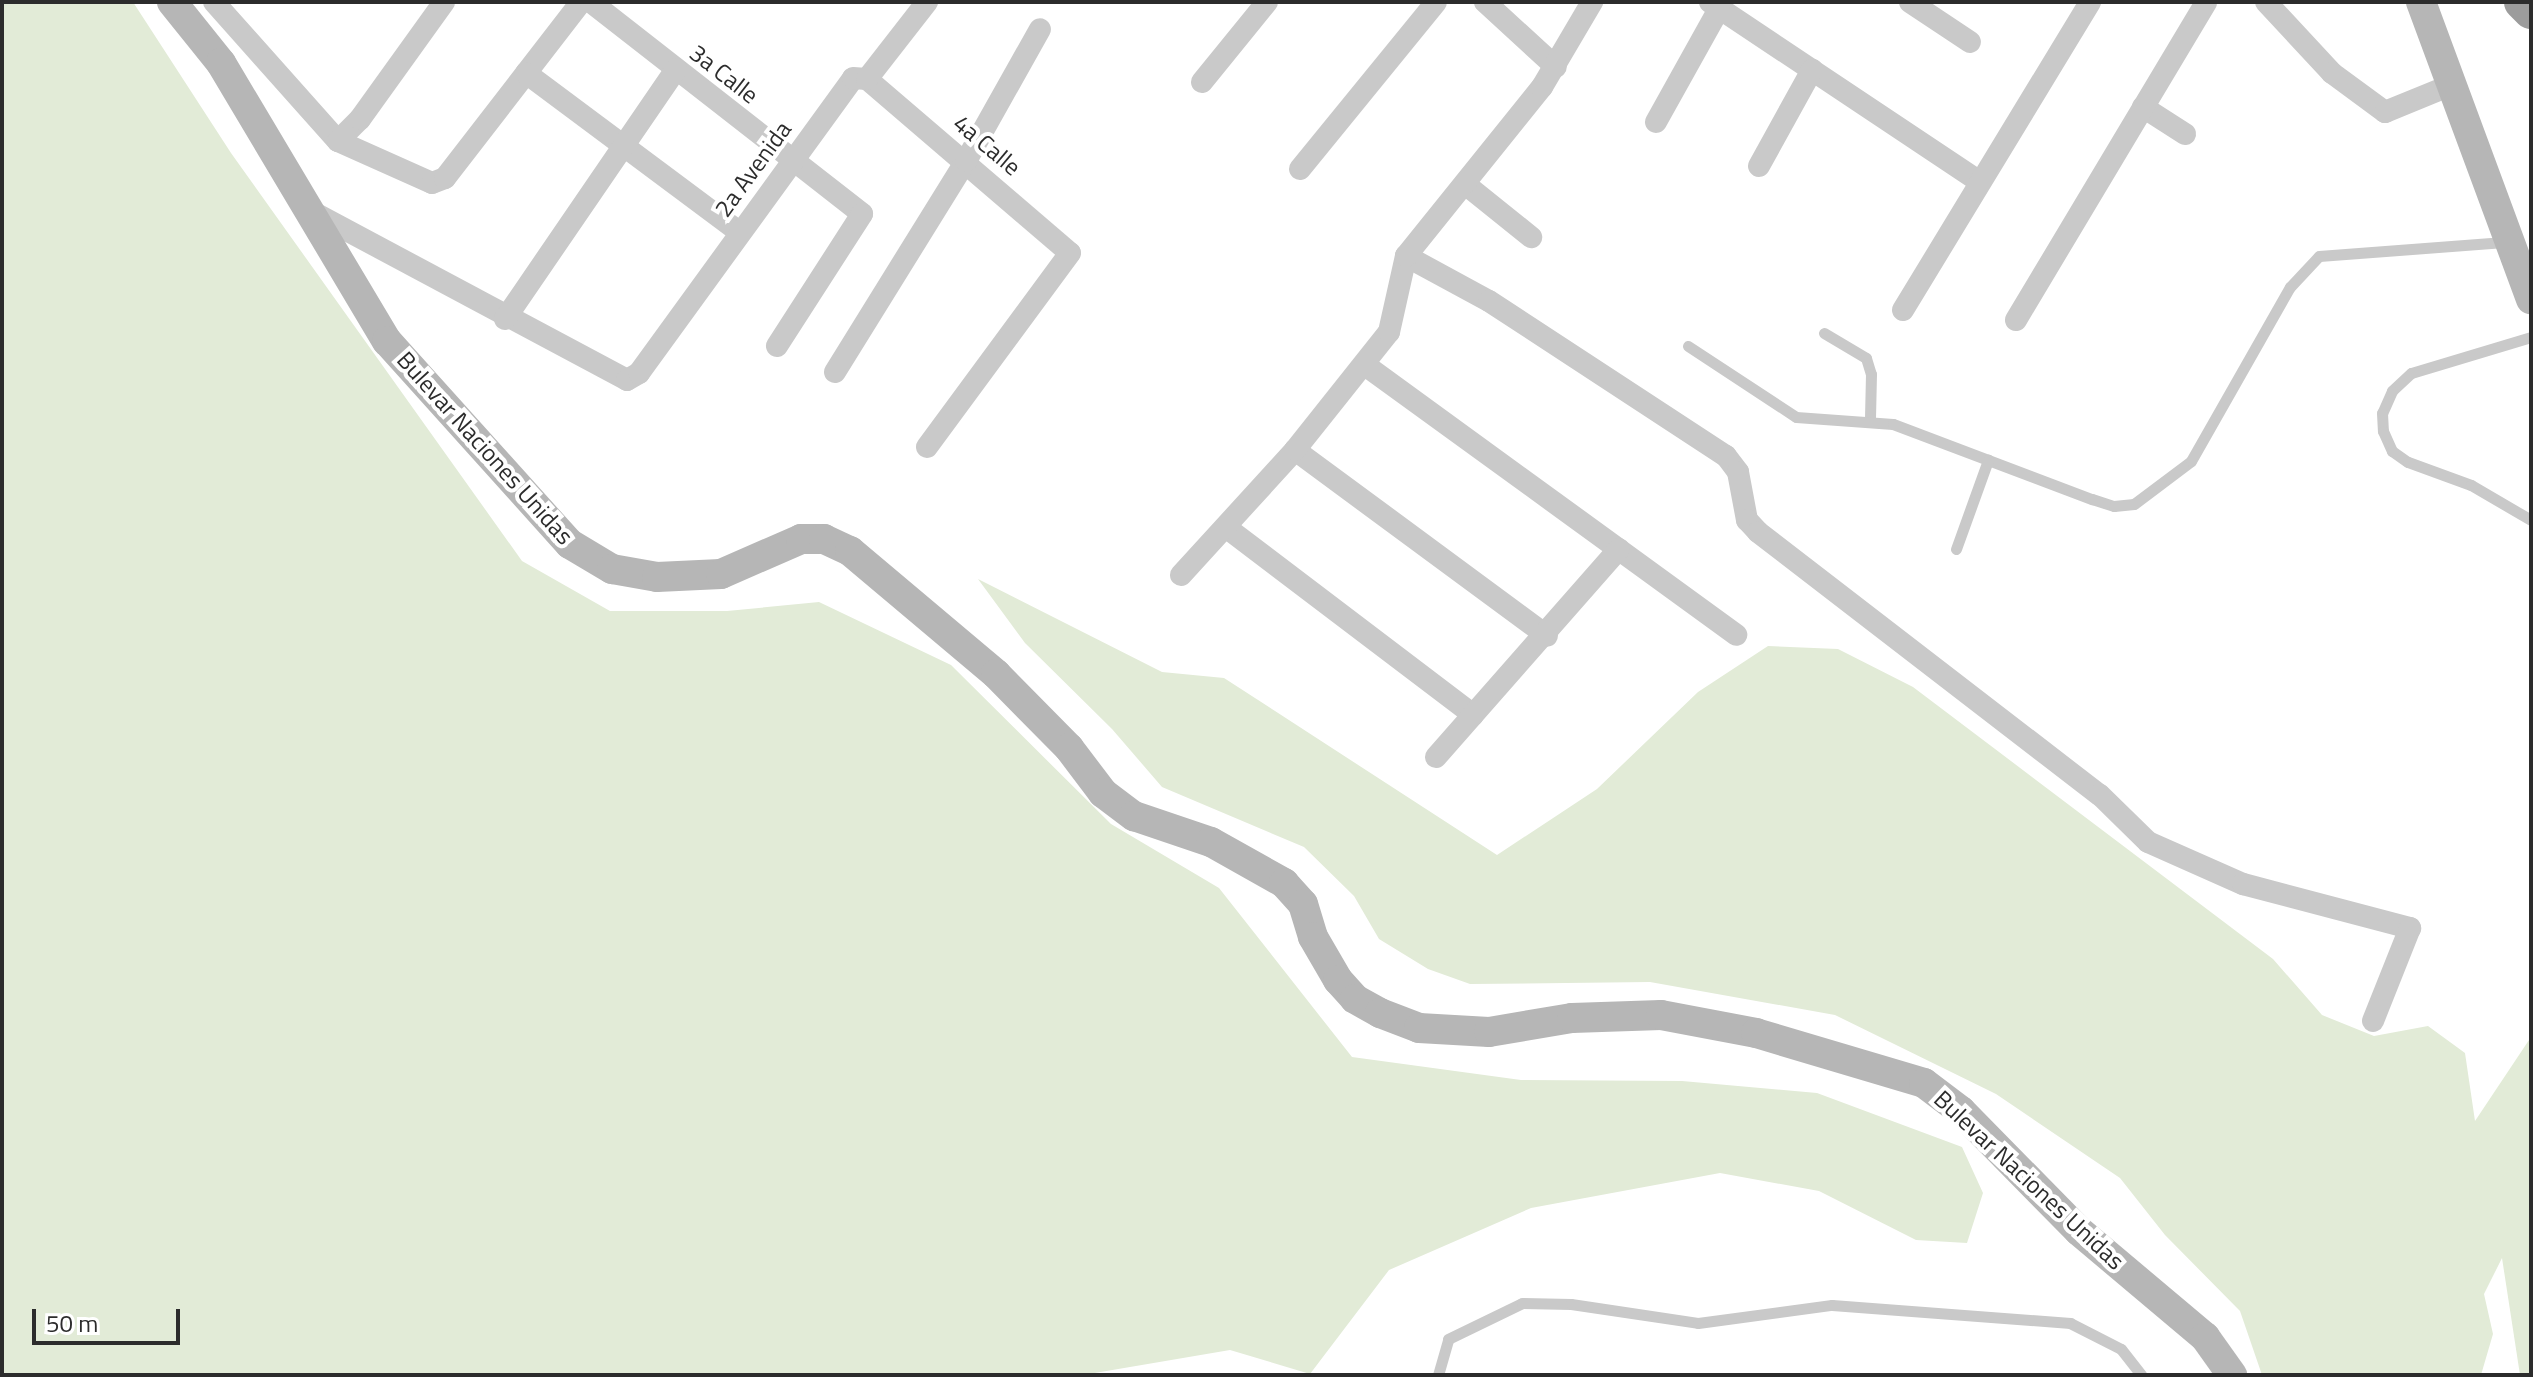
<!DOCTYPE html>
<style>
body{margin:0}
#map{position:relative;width:2533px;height:1377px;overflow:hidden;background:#fff;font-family:"Titillium Web",sans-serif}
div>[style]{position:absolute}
.green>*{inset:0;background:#e2ebd7}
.service>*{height:11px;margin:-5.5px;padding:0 5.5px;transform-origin:5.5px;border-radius:5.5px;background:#c9c9c9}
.minor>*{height:22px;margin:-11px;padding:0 11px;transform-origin:11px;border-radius:11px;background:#c9c9c9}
.secondary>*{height:30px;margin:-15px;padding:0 15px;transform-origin:15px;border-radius:15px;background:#b6b6b6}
.trunk>*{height:36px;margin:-18px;padding:0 18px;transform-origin:18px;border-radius:18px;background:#9c9c9c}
span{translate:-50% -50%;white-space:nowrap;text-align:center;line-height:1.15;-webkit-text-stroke:8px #fff;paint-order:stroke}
.street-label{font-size:24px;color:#2c2c2c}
.frame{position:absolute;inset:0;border:4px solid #2c2c2c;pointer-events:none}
.scale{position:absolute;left:32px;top:1309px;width:148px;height:36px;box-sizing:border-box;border:4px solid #2c2c2c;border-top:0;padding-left:10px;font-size:24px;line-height:28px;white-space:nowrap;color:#2c2c2c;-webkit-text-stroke:6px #fff;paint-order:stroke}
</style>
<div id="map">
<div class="green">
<i style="clip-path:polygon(2px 2px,133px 2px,231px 153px,522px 561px,610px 611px,727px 611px,819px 602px,951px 665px,1111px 824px,1219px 888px,1352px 1057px,1521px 1080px,1682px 1081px,1817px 1093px,1962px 1147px,1983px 1193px,1967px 1243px,1916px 1240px,1819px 1191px,1720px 1173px,1531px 1208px,1389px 1270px,1310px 1374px,1230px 1350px,1083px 1375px,2px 1375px)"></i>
<i style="clip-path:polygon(978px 579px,1162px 672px,1224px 678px,1497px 855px,1597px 789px,1698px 692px,1768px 646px,1838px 649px,1913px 687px,2273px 959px,2322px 1015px,2374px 1036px,2428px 1026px,2465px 1053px,2475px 1121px,2531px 1037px,2531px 1375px,2520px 1375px,2502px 1258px,2484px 1294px,2493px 1334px,2481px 1375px,2262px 1375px,2240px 1311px,2165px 1235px,2120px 1178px,1996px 1094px,1835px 1015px,1650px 982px,1470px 984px,1428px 969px,1379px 939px,1354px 896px,1304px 847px,1162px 787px,1112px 729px,1025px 643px)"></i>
</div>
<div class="service">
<i style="left:1824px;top:333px;width:49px;rotate:30.8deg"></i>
<i style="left:1866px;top:358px;width:17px;rotate:73deg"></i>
<i style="left:1871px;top:374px;width:45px;rotate:91.3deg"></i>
<i style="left:2531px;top:337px;width:125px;rotate:163.3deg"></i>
<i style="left:2411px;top:373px;width:26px;rotate:137deg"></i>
<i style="left:2392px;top:391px;width:24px;rotate:114deg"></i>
<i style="left:2382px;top:413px;width:18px;rotate:87deg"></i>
<i style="left:2383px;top:431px;width:22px;rotate:66deg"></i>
<i style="left:2392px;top:451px;width:19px;rotate:35deg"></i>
<i style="left:2408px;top:462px;width:67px;rotate:20.1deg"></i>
<i style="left:2471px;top:485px;width:69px;rotate:30.3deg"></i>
<i style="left:1688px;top:346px;width:129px;rotate:33.3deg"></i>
<i style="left:1796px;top:417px;width:97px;rotate:4.1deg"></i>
<i style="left:1893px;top:424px;width:213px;rotate:20.7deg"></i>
<i style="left:2092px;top:499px;width:23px;rotate:18deg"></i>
<i style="left:2114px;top:506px;width:20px;rotate:-6deg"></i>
<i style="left:2134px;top:504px;width:71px;rotate:-37deg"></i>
<i style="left:2191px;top:461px;width:200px;rotate:-60.4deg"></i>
<i style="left:2290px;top:287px;width:42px;rotate:-46.9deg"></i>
<i style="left:2319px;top:256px;width:189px;rotate:-4.3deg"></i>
<i style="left:1956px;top:549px;width:95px;rotate:-70.2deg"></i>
<i style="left:1438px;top:1375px;width:37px;rotate:-74deg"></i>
<i style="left:1448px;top:1339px;width:82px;rotate:-25.9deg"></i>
<i style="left:1522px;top:1303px;width:49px;rotate:1.2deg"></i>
<i style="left:1571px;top:1304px;width:128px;rotate:8.5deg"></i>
<i style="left:1698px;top:1323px;width:135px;rotate:-7.7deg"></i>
<i style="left:1832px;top:1305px;width:239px;rotate:4.3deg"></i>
<i style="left:2070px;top:1323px;width:57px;rotate:27deg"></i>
<i style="left:2121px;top:1349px;width:33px;rotate:52deg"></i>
</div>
<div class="minor">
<i style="left:214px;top:2px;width:186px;rotate:48.3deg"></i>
<i style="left:338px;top:141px;width:103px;rotate:24.1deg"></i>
<i style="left:432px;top:183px;width:14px;rotate:-21deg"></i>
<i style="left:445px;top:178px;width:222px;rotate:-52.3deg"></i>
<i style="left:591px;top:2px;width:344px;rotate:38deg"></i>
<i style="left:862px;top:214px;width:157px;rotate:122.8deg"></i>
<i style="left:1485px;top:2px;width:96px;rotate:42.5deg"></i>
<i style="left:1710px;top:2px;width:322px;rotate:33.7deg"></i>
<i style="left:1910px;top:2px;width:72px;rotate:33.7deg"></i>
<i style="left:2266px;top:2px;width:97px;rotate:47.1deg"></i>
<i style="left:2332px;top:73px;width:66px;rotate:36.3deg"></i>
<i style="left:2385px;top:112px;width:71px;rotate:-22.2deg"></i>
<i style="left:526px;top:73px;width:266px;rotate:36.7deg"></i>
<i style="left:867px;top:79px;width:267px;rotate:40.6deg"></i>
<i style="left:1070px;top:253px;width:241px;rotate:126.4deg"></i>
<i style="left:1202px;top:82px;width:103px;rotate:-50.9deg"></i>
<i style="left:2143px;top:107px;width:50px;rotate:32.7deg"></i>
<i style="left:1656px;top:122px;width:129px;rotate:-60.9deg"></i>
<i style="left:338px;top:141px;width:31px;rotate:-45deg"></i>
<i style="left:360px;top:119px;width:144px;rotate:-54.3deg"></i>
<i style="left:1759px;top:166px;width:110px;rotate:-61.1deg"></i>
<i style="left:1300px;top:169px;width:215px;rotate:-50.8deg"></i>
<i style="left:1465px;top:184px;width:85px;rotate:38.8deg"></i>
<i style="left:305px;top:208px;width:365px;rotate:28.1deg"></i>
<i style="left:627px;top:380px;width:14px;rotate:-30deg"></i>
<i style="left:639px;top:373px;width:364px;rotate:-54deg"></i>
<i style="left:853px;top:78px;width:14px;rotate:4deg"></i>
<i style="left:867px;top:79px;width:98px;rotate:-52.1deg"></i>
<i style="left:1406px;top:256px;width:94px;rotate:28.5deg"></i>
<i style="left:1489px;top:301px;width:283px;rotate:33.2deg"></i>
<i style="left:1726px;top:456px;width:20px;rotate:53deg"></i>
<i style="left:1738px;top:472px;width:49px;rotate:79.4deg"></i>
<i style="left:1747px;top:520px;width:16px;rotate:47deg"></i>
<i style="left:1758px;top:532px;width:431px;rotate:37.6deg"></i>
<i style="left:2100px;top:795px;width:67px;rotate:44.4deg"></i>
<i style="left:2148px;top:842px;width:104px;rotate:23.9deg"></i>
<i style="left:2243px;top:884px;width:173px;rotate:14.8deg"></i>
<i style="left:2410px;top:928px;width:100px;rotate:111.7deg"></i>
<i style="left:1903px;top:310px;width:360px;rotate:-58.7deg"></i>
<i style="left:505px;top:319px;width:303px;rotate:-55.6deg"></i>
<i style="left:2016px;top:320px;width:370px;rotate:-59.1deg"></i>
<i style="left:1365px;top:365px;width:459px;rotate:36deg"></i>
<i style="left:835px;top:372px;width:248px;rotate:-58.2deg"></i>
<i style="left:966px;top:161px;width:151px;rotate:-60.7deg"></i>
<i style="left:1295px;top:450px;width:313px;rotate:36.4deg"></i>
<i style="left:1227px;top:528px;width:309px;rotate:37.2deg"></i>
<i style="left:1181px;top:575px;width:169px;rotate:-47.6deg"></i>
<i style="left:1295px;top:450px;width:151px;rotate:-51.5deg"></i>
<i style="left:1389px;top:332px;width:78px;rotate:-77.4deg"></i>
<i style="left:1406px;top:256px;width:217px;rotate:-51.2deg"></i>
<i style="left:1542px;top:87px;width:99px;rotate:-59.5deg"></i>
<i style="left:1436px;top:757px;width:277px;rotate:-48.7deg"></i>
</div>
<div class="secondary">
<i style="left:172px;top:2px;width:78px;rotate:51.2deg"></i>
<i style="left:221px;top:63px;width:324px;rotate:59.2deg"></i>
<i style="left:387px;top:341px;width:273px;rotate:48deg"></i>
<i style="left:570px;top:544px;width:49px;rotate:30.8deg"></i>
<i style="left:612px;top:569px;width:46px;rotate:10.1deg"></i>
<i style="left:657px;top:577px;width:64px;rotate:-2.7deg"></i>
<i style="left:721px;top:574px;width:87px;rotate:-23.6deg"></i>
<i style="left:801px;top:539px;width:23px"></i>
<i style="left:824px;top:539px;width:29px;rotate:25deg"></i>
<i style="left:850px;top:551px;width:191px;rotate:40.1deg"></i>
<i style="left:996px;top:674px;width:104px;rotate:45.4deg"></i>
<i style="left:1069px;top:748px;width:56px;rotate:52.9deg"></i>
<i style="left:1103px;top:793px;width:39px;rotate:37deg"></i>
<i style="left:1134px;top:816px;width:81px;rotate:18.7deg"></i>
<i style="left:1211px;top:842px;width:84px;rotate:29.3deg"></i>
<i style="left:1284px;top:883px;width:28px;rotate:48deg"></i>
<i style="left:1303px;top:904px;width:34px;rotate:73deg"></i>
<i style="left:1313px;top:937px;width:50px;rotate:59.8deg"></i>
<i style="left:1338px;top:980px;width:25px;rotate:48deg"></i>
<i style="left:1355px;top:999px;width:29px;rotate:29deg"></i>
<i style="left:1380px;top:1013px;width:42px;rotate:21deg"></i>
<i style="left:1419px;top:1028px;width:70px;rotate:3.3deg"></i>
<i style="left:1489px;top:1032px;width:84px;rotate:-9.6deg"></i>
<i style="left:1572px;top:1018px;width:89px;rotate:-1.9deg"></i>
<i style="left:1661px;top:1015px;width:97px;rotate:10.7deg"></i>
<i style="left:1756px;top:1033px;width:175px;rotate:16.6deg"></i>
<i style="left:1924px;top:1083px;width:46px;rotate:37.1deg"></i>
<i style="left:1961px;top:1111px;width:168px;rotate:45.5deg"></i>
<i style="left:2079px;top:1231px;width:165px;rotate:40.1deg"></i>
<i style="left:2205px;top:1337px;width:47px;rotate:54.6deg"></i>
<i style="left:2421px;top:2px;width:317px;rotate:69.7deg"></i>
</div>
<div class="trunk">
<i style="left:2522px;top:2px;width:13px;rotate:45deg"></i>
</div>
<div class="street-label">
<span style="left:724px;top:74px;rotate:38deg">3a Calle</span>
<span style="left:987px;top:145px;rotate:40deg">4a Calle</span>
<span style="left:753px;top:169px;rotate:-54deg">2a Avenida</span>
<span style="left:485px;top:448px;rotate:48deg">Bulevar Naciones Unidas</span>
<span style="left:2029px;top:1180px;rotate:43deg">Bulevar Naciones Unidas</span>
</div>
<div class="frame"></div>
<div class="scale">50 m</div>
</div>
